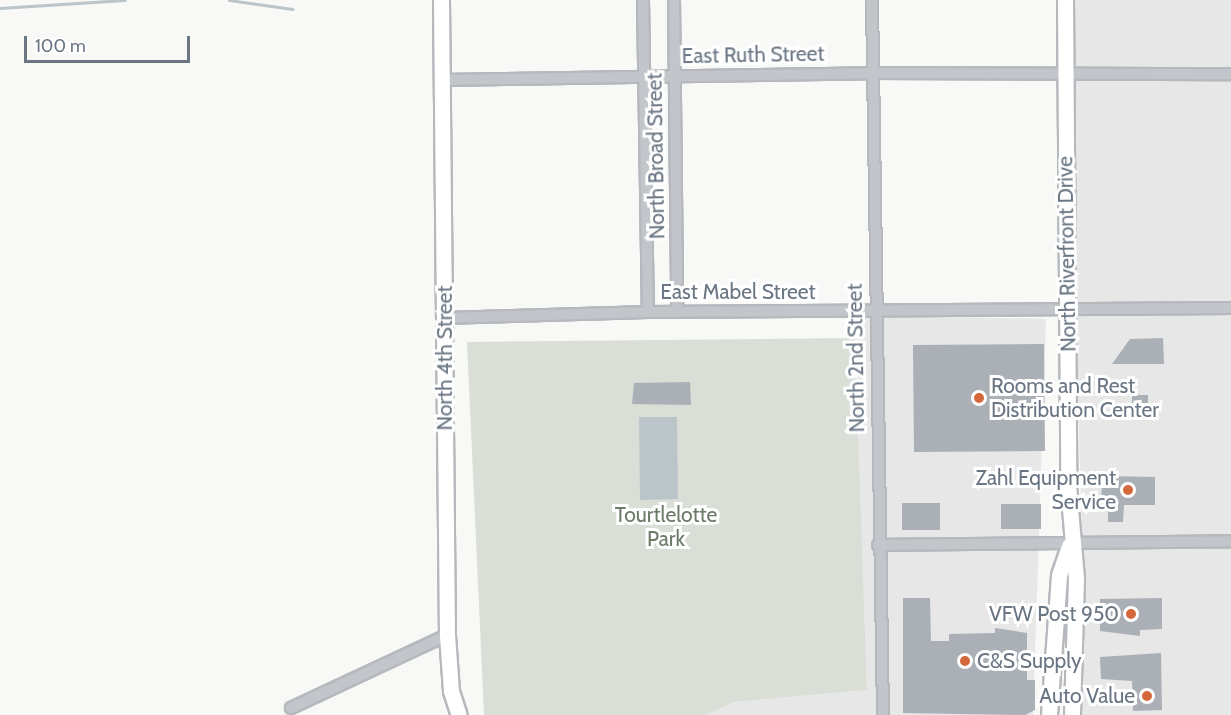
<!DOCTYPE html>
<style>
body{margin:0}
#map{position:relative;width:1231px;height:715px;overflow:hidden;background:#f8f8f6;font-family:Cabin,sans-serif}
div>[style]{position:absolute}
.built>*{inset:0;background:#e6e7e6}
.green>*{inset:0;background:#d9ded7}
.water>*{inset:0;background:#bbc4c9}
.stream>*{height:3px;margin:-1.5px;padding:0 1.5px;transform-origin:1.5px;border-radius:1.5px;background:#bbc4c9}
.building>*{inset:0;background:#aab0b6}
.roads{filter:drop-shadow(2px 0 #b5b9bd) drop-shadow(-2px 0 #b5b9bd) drop-shadow(0 2px #b5b9bd) drop-shadow(0 -2px #b5b9bd)}
.street>*{height:10px;margin:-5px;padding:0 5px;transform-origin:5px;border-radius:5px;background:#c2c5c9}
.secondary>*{height:15px;margin:-7.5px;padding:0 7.5px;transform-origin:7.5px;border-radius:7.5px;background:#fff}
.dots>*{width:16px;height:16px;translate:-50% -50%;box-sizing:border-box;border:3px solid #fff;border-radius:50%}
span{translate:-50% -50%;white-space:nowrap;text-align:center;line-height:1.15;-webkit-text-stroke:6px #fff;paint-order:stroke}
.street-label{font-size:21px;color:#6a7684}
.poi-label{font-size:21px;color:#6a7684}
.left{translate:0 -50%;text-align:left}
.right{translate:-100% -50%;text-align:right}
.park-label{font-size:21px;color:#6b7b68}
.scale{position:absolute;left:24px;top:36px;width:166px;height:27px;box-sizing:border-box;border:3px solid #6a7684;border-top:0;padding-left:8px;font-size:18px;line-height:21px;white-space:nowrap;color:#6a7684;-webkit-text-stroke:4px #fff;paint-order:stroke}
</style>
<div id="map">
<div class="built">
<i style="clip-path:polygon(1072px 0,1231px 0,1231px 715px,1077px 715px,1085px 640px,1073px 227px)"></i>
<i style="clip-path:polygon(865px 315px,1046px 319px,1033px 715px,706px 715px,734px 702px,867px 690px,855px 338px)"></i>
</div>
<div class="green">
<i style="clip-path:polygon(855px 338px,867px 690px,734px 702px,706px 715px,484px 715px,467px 342px)"></i>
</div>
<div class="water">
<i style="clip-path:polygon(639px 417px,677px 417px,678px 499px,640px 500px)"></i>
</div>
<div class="stream">
<i style="left:229px;top:0;width:64px;rotate:8.1deg"></i>
<i style="left:0;top:8px;width:125px;rotate:-3.7deg"></i>
</div>
<div class="building">
<i style="clip-path:polygon(1163px 338px,1164px 364px,1112px 364px,1130px 339px)"></i>
<i style="clip-path:polygon(1044px 344px,1045px 451px,914px 452px,913px 345px)"></i>
<i style="clip-path:polygon(690px 382px,691px 405px,632px 404px,634px 383px)"></i>
<i style="clip-path:polygon(1132px 395px,1148px 395px,1148px 417px,1132px 417px)"></i>
<i style="clip-path:polygon(1102px 476px,1155px 477px,1155px 505px,1124px 505px,1123px 522px,1108px 522px,1108px 503px,1101px 503px)"></i>
<i style="clip-path:polygon(902px 503px,940px 503px,940px 530px,902px 530px)"></i>
<i style="clip-path:polygon(1001px 504px,1041px 504px,1041px 529px,1001px 529px)"></i>
<i style="clip-path:polygon(903px 598px,930px 598px,931px 641px,949px 641px,949px 634px,995px 633px,995px 628px,1027px 633px,1027px 680px,1035px 680px,1035px 710px,1025px 715px,903px 713px)"></i>
<i style="clip-path:polygon(1162px 598px,1162px 629px,1140px 630px,1140px 636px,1100px 631px,1100px 599px)"></i>
<i style="clip-path:polygon(1161px 653px,1162px 710px,1133px 711px,1132px 681px,1101px 679px,1100px 657px)"></i>
</div>
<div class="roads">
<div class="street">
<i style="left:643px;top:0;width:312px;rotate:89.1deg"></i>
<i style="left:674px;top:0;width:312px;rotate:89.4deg"></i>
<i style="left:872px;top:0;width:715px;rotate:89.12deg"></i>
<i style="left:442px;top:80px;width:430px;rotate:-0.9deg"></i>
<i style="left:872px;top:73px;width:359px;rotate:0.2deg"></i>
<i style="left:444px;top:318px;width:204px;rotate:-1.7deg"></i>
<i style="left:648px;top:312px;width:583px;rotate:-0.39deg"></i>
<i style="left:878px;top:545px;width:353px;rotate:-0.6deg"></i>
<i style="left:291px;top:708px;width:172px;rotate:-25.1deg"></i>
</div>
<div class="secondary">
<i style="left:441px;top:0;width:635px;rotate:89.46deg"></i>
<i style="left:447px;top:635px;width:56px;rotate:85.9deg"></i>
<i style="left:451px;top:691px;width:25px;rotate:72deg"></i>
<i style="left:1065px;top:0;width:485px;rotate:89.6deg"></i>
<i style="left:1068px;top:485px;width:93px;rotate:85.1deg"></i>
<i style="left:1076px;top:578px;width:137px;rotate:91.7deg"></i>
<i style="left:1049px;top:715px;width:140px;rotate:-85.9deg"></i>
<i style="left:1059px;top:575px;width:31px;rotate:-71deg"></i>
</div>
</div>
<div class="dots">
<i style="left:979px;top:398px;background:#d4683a"></i>
<i style="left:1128px;top:490px;background:#d4683a"></i>
<i style="left:1131px;top:614px;background:#d4683a"></i>
<i style="left:965px;top:661px;background:#d4683a"></i>
<i style="left:1147px;top:696px;background:#d4683a"></i>
</div>
<div class="street-label">
<span style="left:753px;top:55px;rotate:-1deg">East Ruth Street</span>
<span style="left:656px;top:156px;rotate:-91deg">North Broad Street</span>
<span style="left:1067px;top:254px;rotate:-91deg">North Riverfront Drive</span>
<span style="left:738px;top:292px">East Mabel Street</span>
<span style="left:445px;top:358px;rotate:-90deg">North 4th Street</span>
<span style="left:856px;top:358px;rotate:-91deg">North 2nd Street</span>
</div>
<div class="poi-label">
<span class="left" style="left:991px;top:398px">Rooms and Rest<br>Distribution Center</span>
<span class="right" style="left:1116px;top:490px">Zahl Equipment<br>Service</span>
<span class="right" style="left:1119px;top:614px">VFW Post 950</span>
<span class="left" style="left:977px;top:661px">C&amp;S Supply</span>
<span class="right" style="left:1135px;top:696px">Auto Value</span>
</div>
<div class="park-label">
<span style="left:666px;top:527px">Tourtlelotte<br>Park</span>
</div>
<div class="scale">100 m</div>
</div>
